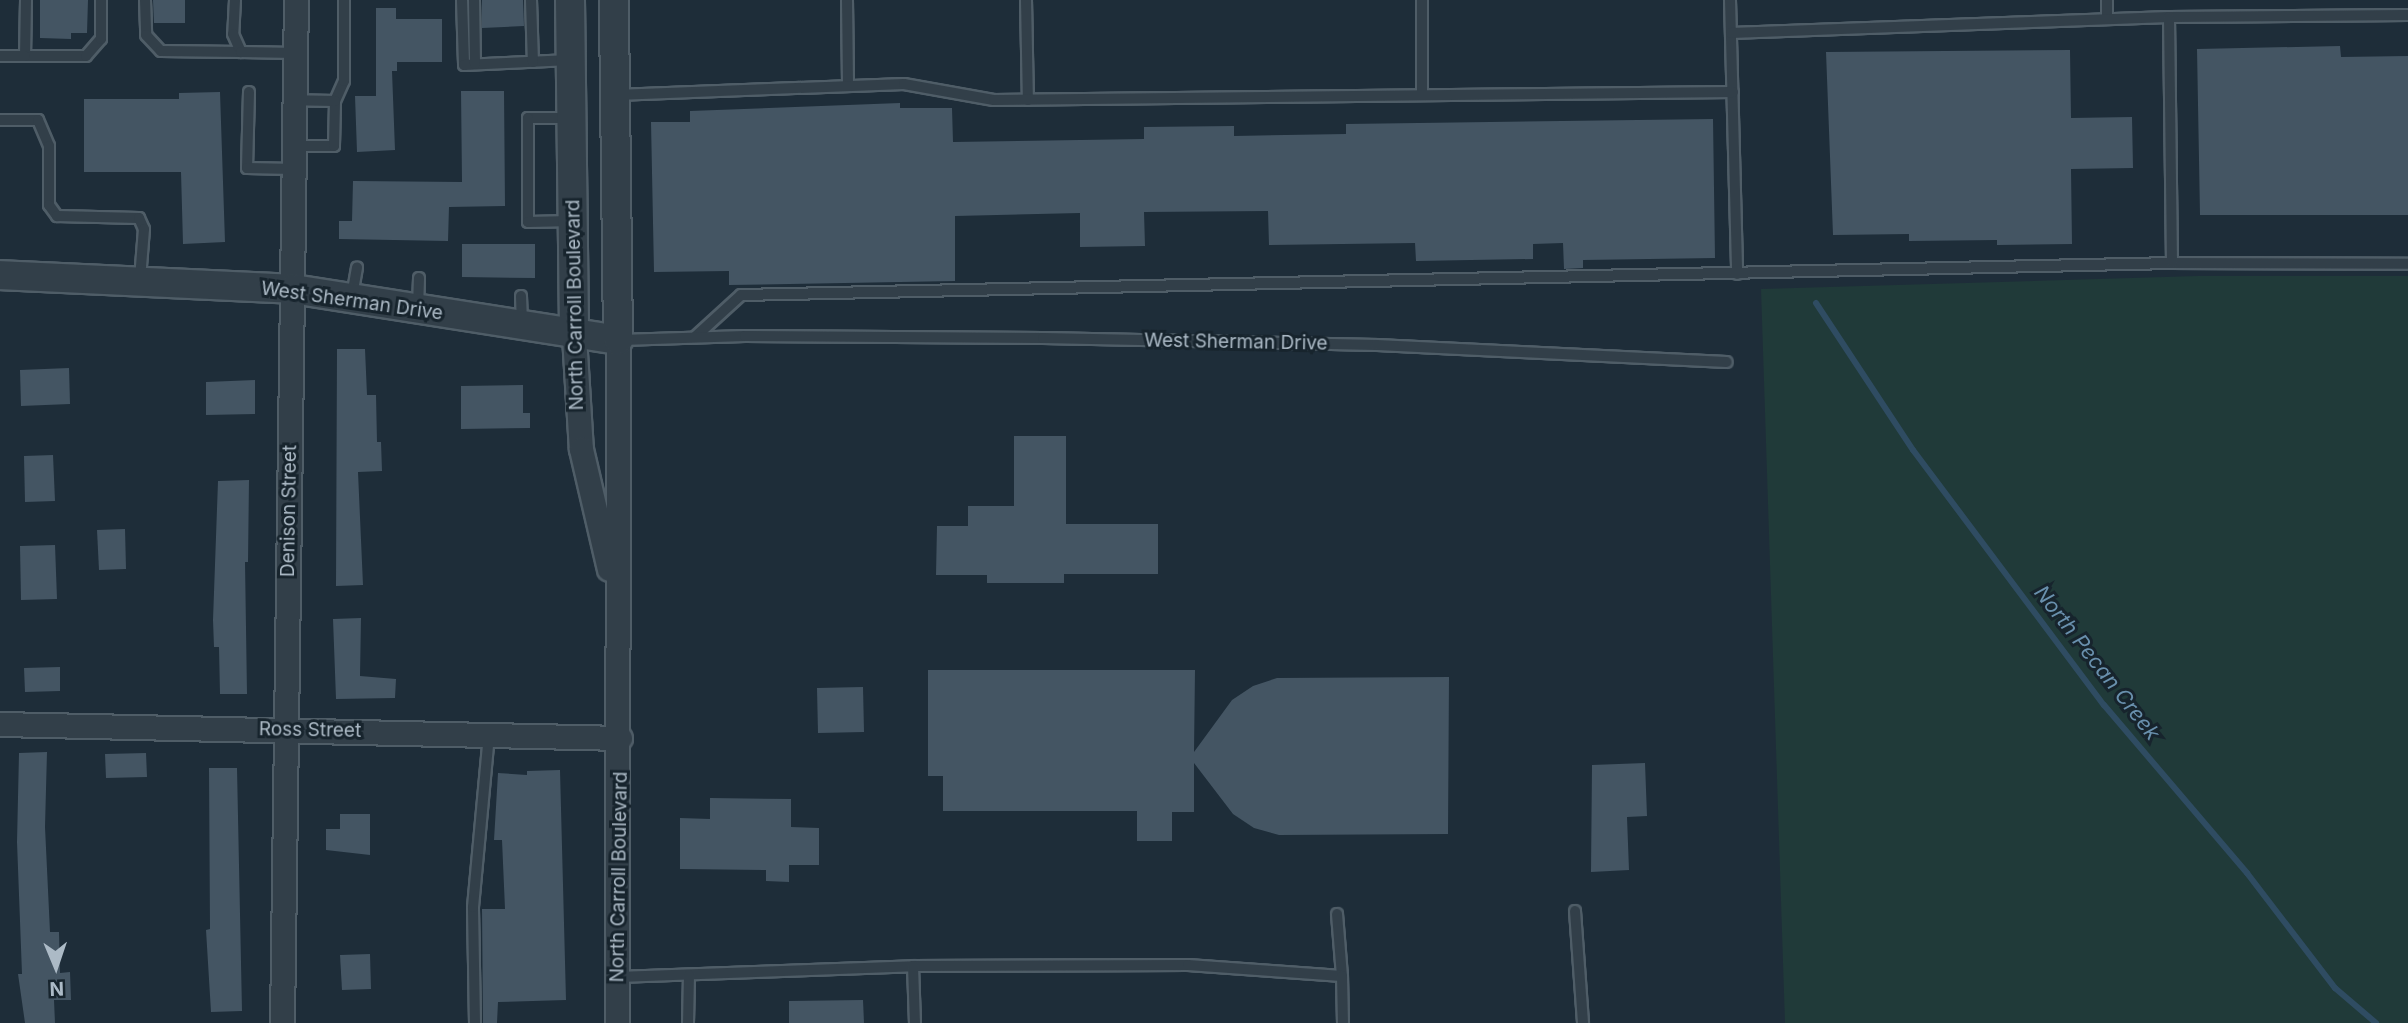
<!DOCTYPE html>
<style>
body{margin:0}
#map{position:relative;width:2408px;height:1023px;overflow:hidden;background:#1e2d39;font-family:Inter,sans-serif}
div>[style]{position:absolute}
.green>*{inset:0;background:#203a39}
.stream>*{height:6px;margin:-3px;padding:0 3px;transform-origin:3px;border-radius:3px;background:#2f4c62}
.building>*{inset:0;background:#445563}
.roads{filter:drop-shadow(2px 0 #4f5d67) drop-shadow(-2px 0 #4f5d67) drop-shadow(0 2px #4f5d67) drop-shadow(0 -2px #4f5d67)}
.service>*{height:10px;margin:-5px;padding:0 5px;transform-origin:5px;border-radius:5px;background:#323f49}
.minor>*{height:23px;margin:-11.5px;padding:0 11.5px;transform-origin:11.5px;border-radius:11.5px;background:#323f49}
.tertiary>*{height:28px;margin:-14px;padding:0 14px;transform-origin:14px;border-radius:14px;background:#323f49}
span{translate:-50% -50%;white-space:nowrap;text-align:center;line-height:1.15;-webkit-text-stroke:6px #17242d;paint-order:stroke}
.street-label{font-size:19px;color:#acbac6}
.water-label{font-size:21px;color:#6990ad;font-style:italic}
.north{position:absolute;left:21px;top:932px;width:70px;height:70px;-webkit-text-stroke:5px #17242d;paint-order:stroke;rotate:178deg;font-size:19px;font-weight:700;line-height:28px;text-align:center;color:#acbac6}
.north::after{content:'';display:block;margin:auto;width:24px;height:32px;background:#acbac6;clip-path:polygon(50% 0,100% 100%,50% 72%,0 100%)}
</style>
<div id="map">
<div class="green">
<i style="clip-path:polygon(2198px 276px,2408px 276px,2408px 1023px,1785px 1023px,1761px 289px)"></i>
</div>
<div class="stream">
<i style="left:1816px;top:303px;width:176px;rotate:56.6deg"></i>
<i style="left:1913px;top:450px;width:319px;rotate:53.2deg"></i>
<i style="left:2104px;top:705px;width:221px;rotate:49.6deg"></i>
<i style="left:2247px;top:873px;width:145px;rotate:52.6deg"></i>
<i style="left:2335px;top:988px;width:54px;rotate:40.5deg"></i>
</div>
<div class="building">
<i style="clip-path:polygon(40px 0,88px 0,87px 33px,71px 33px,71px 39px,40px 38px)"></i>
<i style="clip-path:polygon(153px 0,185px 0,185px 23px,154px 23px)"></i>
<i style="clip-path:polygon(482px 0,523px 0,524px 26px,482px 28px)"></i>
<i style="clip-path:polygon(376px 8px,396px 8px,396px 19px,442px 19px,442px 62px,397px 62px,397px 71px,392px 71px,395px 150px,357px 152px,355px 96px,376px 96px)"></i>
<i style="clip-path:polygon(2340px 46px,2341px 57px,2408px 56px,2408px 215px,2200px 215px,2197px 49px)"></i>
<i style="clip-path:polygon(2070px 50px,2071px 118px,2132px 117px,2133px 168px,2071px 169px,2072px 244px,1997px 245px,1997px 240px,1909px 241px,1909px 234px,1833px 235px,1826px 52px)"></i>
<i style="clip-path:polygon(461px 91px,504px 91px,505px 206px,449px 207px,448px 241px,339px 239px,339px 221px,352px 221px,353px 181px,462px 182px)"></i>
<i style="clip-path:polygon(220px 92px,225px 242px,183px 244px,181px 172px,84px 172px,84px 99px,179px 99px,179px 93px)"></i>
<i style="clip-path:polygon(900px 103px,900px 108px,952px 108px,953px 142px,1144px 139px,1144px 127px,1234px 126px,1234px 136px,1346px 134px,1346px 124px,1713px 119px,1715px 258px,1583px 260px,1583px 268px,1564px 269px,1563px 243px,1533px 244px,1533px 259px,1416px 261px,1415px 243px,1269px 245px,1268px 211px,1144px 212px,1145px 246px,1080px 247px,1080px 213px,955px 216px,955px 281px,729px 285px,729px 271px,654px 272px,651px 122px,690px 122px,690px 111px)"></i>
<i style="clip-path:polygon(462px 244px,535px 244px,535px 278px,462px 277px)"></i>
<i style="clip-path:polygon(337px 349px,365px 349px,367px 395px,376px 395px,377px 442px,381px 442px,382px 471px,358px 472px,363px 585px,336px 586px)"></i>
<i style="clip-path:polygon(69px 368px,70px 404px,21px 406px,20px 370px)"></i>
<i style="clip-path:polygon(255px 380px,255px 414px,206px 415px,206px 382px)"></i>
<i style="clip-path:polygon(523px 385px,523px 413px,530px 413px,530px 428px,461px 429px,461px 386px)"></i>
<i style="clip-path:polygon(1014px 436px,1066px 436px,1066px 524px,1158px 524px,1158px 574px,1064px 574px,1064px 583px,987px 583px,987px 575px,936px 575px,937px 526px,968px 526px,968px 506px,1014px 506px)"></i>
<i style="clip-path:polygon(53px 455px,55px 501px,25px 502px,24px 456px)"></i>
<i style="clip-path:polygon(249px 480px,248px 562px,245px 562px,247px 694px,220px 694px,219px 647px,214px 647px,213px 620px,218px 481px)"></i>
<i style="clip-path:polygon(125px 529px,126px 569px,99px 570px,97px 530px)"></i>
<i style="clip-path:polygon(55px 545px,57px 599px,21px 600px,20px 546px)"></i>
<i style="clip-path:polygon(361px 618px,360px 676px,396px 679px,395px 698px,336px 699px,333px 619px)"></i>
<i style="clip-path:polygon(60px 667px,60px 691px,25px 692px,24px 668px)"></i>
<i style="clip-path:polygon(928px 670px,1195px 670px,1194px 752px,1232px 700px,1253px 686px,1277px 678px,1449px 677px,1448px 834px,1279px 835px,1254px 828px,1233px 814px,1194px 763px,1194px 812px,1172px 812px,1172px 841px,1137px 841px,1137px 811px,943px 811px,943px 776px,928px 776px)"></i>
<i style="clip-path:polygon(863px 687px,864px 732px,818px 733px,817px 688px)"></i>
<i style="clip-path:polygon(47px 752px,45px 827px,50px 932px,59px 932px,60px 973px,70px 972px,71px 1000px,54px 1000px,55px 1023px,25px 1023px,18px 974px,22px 974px,17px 842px,19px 753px)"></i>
<i style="clip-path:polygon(146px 753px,147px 777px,106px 778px,105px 754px)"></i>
<i style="clip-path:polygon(1645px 763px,1647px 816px,1627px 817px,1629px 870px,1591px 872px,1592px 765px)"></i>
<i style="clip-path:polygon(209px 768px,237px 768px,242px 1011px,211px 1012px,206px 930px,210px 929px)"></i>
<i style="clip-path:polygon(560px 770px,566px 1000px,498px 1002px,497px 1023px,483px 1023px,482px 909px,505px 909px,502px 840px,494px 840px,498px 773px,527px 775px,527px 771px)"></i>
<i style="clip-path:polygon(710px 798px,791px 799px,791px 827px,819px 828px,819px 865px,789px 865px,789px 882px,766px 881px,766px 870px,680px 869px,680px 818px,710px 819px)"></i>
<i style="clip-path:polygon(340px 814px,370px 814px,370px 855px,326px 850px,326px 829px,340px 829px)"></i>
<i style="clip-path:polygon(370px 954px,371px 989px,342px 990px,340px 955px)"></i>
<i style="clip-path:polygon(863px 1000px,864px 1023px,789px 1023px,789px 1001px)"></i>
</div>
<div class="roads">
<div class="service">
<i style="left:26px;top:0;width:56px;rotate:91deg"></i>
<i style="left:25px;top:56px;width:61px"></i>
<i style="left:86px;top:56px;width:23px;rotate:-49deg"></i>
<i style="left:101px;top:39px;width:39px;rotate:-90deg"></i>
<i style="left:145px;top:0;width:35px;rotate:88deg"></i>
<i style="left:146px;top:35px;width:22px;rotate:47deg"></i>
<i style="left:161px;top:51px;width:80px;rotate:0.7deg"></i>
<i style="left:235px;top:0;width:34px;rotate:93deg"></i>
<i style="left:233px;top:34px;width:20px;rotate:66deg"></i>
<i style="left:241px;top:52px;width:55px;rotate:1deg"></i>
<i style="left:462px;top:0;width:65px;rotate:88.2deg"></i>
<i style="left:464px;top:65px;width:106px;rotate:-2.7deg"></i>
<i style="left:474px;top:0;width:64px;rotate:89.1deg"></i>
<i style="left:531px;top:0;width:62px;rotate:88.2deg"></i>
<i style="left:847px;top:0;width:86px;rotate:89.3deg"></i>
<i style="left:1026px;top:0;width:100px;rotate:88.9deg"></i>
<i style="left:1730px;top:0;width:274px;rotate:88.5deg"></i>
<i style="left:2107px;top:0;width:19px;rotate:90deg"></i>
<i style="left:1731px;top:33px;width:438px;rotate:-2.1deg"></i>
<i style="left:2169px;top:17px;width:239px;rotate:-0.5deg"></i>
<i style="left:0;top:56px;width:25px"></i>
<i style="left:249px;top:92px;width:76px;rotate:91.5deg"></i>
<i style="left:247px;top:168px;width:47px;rotate:1.2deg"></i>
<i style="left:616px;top:95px;width:288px;rotate:-2.2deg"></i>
<i style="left:904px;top:84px;width:91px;rotate:10.1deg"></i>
<i style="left:994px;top:100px;width:739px;rotate:-0.62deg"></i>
<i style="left:1422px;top:95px;width:95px;rotate:-90deg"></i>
<i style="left:335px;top:101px;width:22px;rotate:-66deg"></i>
<i style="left:344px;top:81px;width:81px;rotate:-90deg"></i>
<i style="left:570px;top:118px;width:42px;rotate:180deg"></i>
<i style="left:528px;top:118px;width:104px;rotate:90deg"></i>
<i style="left:528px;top:222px;width:45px;rotate:-1.3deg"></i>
<i style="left:0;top:120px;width:38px"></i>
<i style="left:38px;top:120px;width:28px;rotate:67deg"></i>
<i style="left:49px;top:146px;width:59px;rotate:90deg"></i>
<i style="left:49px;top:205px;width:14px;rotate:54deg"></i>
<i style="left:57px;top:216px;width:82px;rotate:1.4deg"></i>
<i style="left:139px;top:218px;width:12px;rotate:66deg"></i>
<i style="left:144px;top:229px;width:50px;rotate:94.6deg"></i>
<i style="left:295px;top:146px;width:39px"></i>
<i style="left:334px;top:146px;width:45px;rotate:-88.7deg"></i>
<i style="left:335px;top:101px;width:39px;rotate:-179deg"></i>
<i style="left:2172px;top:263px;width:236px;rotate:0.2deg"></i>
<i style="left:352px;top:296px;width:29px;rotate:-80deg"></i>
<i style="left:521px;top:296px;width:28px;rotate:88deg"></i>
<i style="left:418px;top:307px;width:29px;rotate:-88deg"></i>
<i style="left:695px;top:337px;width:62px;rotate:-42.4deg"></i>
<i style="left:741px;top:295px;width:1431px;rotate:-1.28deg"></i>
<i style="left:2172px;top:263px;width:246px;rotate:-90.7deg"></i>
<i style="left:621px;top:340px;width:124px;rotate:-1.8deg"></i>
<i style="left:745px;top:336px;width:298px;rotate:0.4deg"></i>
<i style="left:1043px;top:338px;width:334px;rotate:1.2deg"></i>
<i style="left:1377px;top:345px;width:350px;rotate:2.8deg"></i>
<i style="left:1575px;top:911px;width:112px;rotate:85.9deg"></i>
<i style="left:1337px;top:914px;width:62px;rotate:85.4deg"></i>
<i style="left:913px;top:966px;width:275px;rotate:-0.2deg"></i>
<i style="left:1188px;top:965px;width:154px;rotate:4.1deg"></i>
<i style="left:1342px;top:976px;width:47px;rotate:88.8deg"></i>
<i style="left:618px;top:977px;width:295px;rotate:-2.1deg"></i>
<i style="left:913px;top:966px;width:57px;rotate:88deg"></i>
<i style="left:475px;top:1023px;width:116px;rotate:-91deg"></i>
<i style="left:473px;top:907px;width:174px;rotate:-84.7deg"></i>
<i style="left:688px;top:1023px;width:48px;rotate:-88.8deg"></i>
</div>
<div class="minor">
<i style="left:574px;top:336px;width:113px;rotate:86.5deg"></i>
<i style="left:581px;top:449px;width:123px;rotate:76.9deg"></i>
<i style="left:0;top:724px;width:620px;rotate:1.29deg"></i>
<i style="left:282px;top:1023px;width:1023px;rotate:-89.22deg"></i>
<i style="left:617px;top:1023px;width:683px;rotate:-89.92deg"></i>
</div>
<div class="tertiary">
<i style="left:570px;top:0;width:336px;rotate:89.3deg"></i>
<i style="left:0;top:275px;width:293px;rotate:2.7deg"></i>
<i style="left:293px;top:289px;width:329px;rotate:8.9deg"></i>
<i style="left:618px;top:340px;width:340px;rotate:-90.7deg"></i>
</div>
</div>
<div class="street-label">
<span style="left:352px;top:301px;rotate:8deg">West Sherman Drive</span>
<span style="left:575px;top:305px;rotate:-91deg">North Carroll Boulevard</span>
<span style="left:1236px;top:342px;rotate:1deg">West Sherman Drive</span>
<span style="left:289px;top:511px;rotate:-89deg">Denison Street</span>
<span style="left:310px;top:730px;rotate:1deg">Ross Street</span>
<span style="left:619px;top:877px;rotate:-89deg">North Carroll Boulevard</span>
</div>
<div class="water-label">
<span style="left:2097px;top:663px;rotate:52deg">North Pecan Creek</span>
</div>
<div class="north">N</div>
</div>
